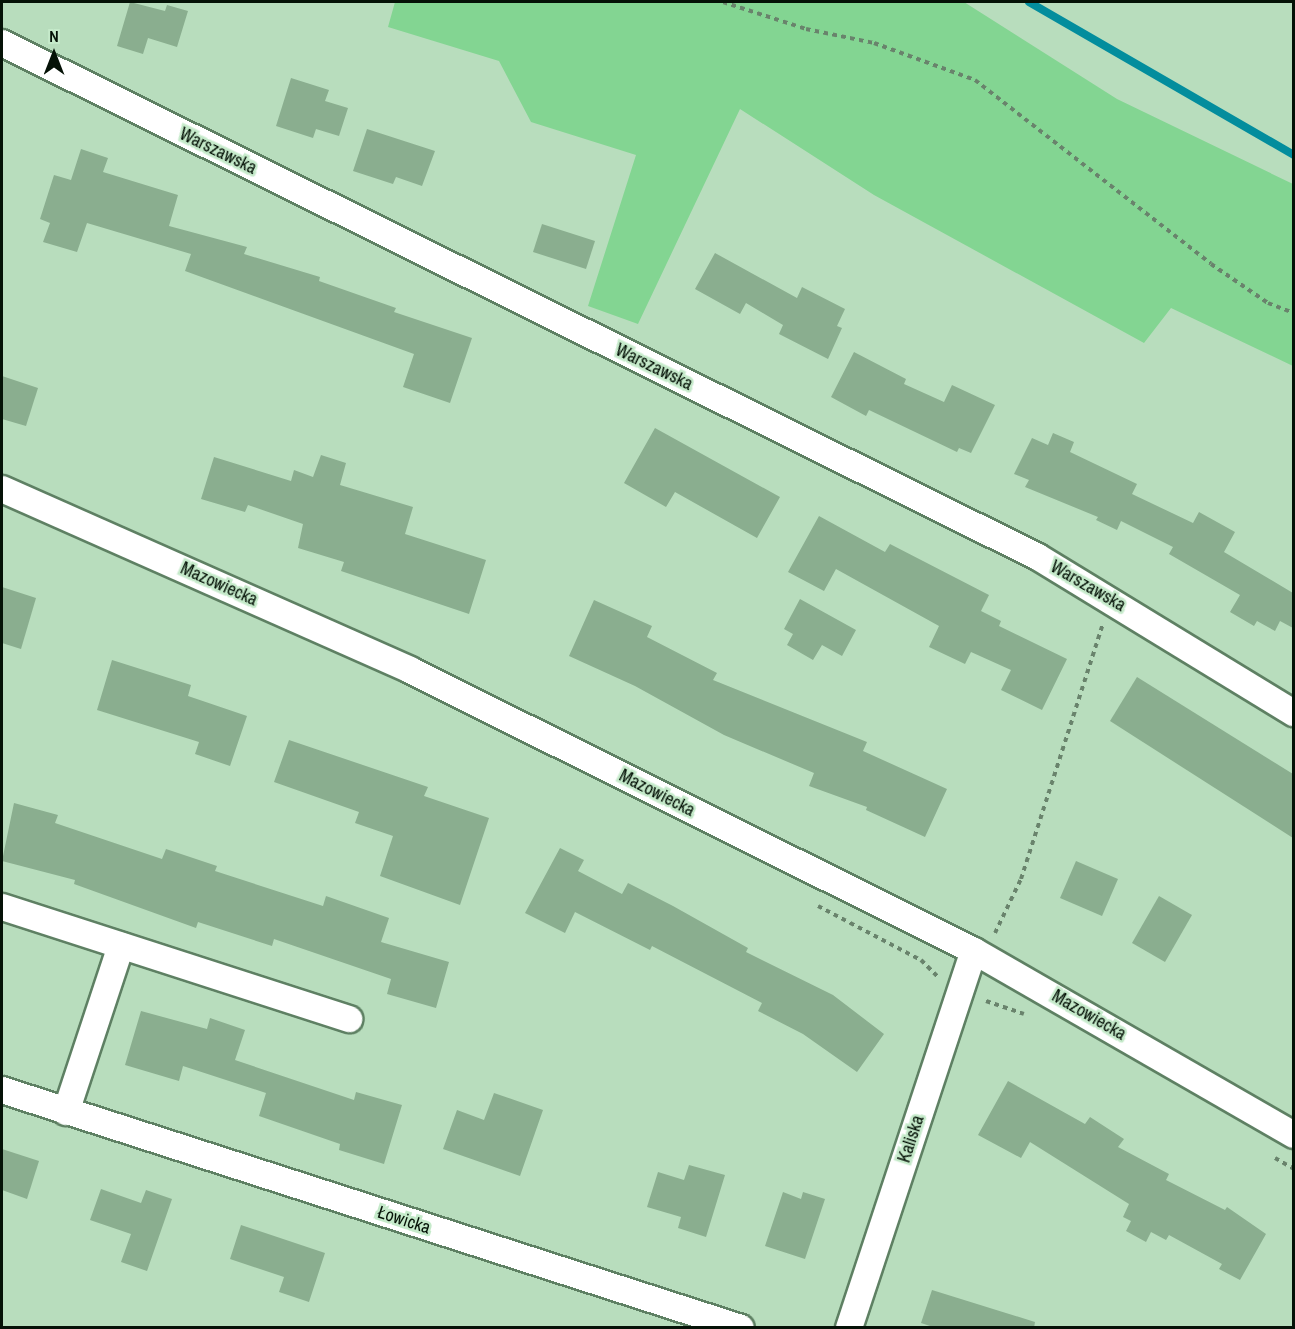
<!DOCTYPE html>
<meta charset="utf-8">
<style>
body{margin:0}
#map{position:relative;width:1295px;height:1329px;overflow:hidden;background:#b8ddbd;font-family:"Archivo Narrow",sans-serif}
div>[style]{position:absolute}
.green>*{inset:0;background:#83d592}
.stream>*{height:8px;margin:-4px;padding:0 4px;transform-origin:4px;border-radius:4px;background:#038d9d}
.building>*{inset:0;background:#8aae8f}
.path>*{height:4px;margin-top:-2px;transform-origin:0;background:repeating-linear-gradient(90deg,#69836c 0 4.5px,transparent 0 9px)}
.roads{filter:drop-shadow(2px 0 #5e8063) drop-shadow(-2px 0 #5e8063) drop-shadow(0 2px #5e8063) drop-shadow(0 -2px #5e8063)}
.street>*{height:26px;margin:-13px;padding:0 13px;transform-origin:13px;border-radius:13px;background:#fff}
span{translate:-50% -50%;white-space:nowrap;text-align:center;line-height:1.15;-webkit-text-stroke:5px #c5eaca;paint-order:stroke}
.street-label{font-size:18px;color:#051207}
.frame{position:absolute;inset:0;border:3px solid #051207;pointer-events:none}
.north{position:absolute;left:24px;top:24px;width:60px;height:60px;-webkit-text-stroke:4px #c5eaca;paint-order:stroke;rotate:0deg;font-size:16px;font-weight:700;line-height:24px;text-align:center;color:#051207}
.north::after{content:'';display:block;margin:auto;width:21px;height:27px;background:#051207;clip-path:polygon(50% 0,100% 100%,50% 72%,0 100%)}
</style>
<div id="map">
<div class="green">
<i style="clip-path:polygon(395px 2px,964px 2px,1117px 99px,1293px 184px,1293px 366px,1171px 308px,1144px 343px,874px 195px,740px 109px,638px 324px,588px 306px,636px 155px,531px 122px,499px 61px,388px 27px)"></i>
</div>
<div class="stream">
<i style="left:1029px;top:2px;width:306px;rotate:30deg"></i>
</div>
<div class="building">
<i style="clip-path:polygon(130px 2px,165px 11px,167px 5px,188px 11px,177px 47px,148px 38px,143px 54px,117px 46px)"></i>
<i style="clip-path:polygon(291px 78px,329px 90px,325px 101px,348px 108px,339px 136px,316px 129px,313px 138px,276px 126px)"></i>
<i style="clip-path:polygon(367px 129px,435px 151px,422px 186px,396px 177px,393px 184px,353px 171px)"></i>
<i style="clip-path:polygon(81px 149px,108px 158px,103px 172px,178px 195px,169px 226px,247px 247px,244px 254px,320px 277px,319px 281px,396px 308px,394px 312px,472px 338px,450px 403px,403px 387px,414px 354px,185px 271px,191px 254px,87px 223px,77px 252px,43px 242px,50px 223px,40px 219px,54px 175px,71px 180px)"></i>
<i style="clip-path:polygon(542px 224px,595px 241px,586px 269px,533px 252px)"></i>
<i style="clip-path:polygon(715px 253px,797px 298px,802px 287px,845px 309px,837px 326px,842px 328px,828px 359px,779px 334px,783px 325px,746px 303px,740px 314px,695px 289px)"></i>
<i style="clip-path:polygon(854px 352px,906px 379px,904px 384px,944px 402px,952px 385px,995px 405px,971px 453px,959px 448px,957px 452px,869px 410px,866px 416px,831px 397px)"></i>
<i style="clip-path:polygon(2px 376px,38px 388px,26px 426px,2px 419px)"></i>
<i style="clip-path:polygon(655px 428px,780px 497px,757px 538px,675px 492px,666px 507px,624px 483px)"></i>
<i style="clip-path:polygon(1053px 433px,1074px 442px,1070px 452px,1137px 484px,1132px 494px,1193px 523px,1199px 512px,1235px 532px,1224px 552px,1293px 593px,1293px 628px,1280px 621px,1275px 631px,1257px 621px,1254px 626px,1230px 612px,1240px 595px,1169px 554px,1173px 547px,1121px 521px,1117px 530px,1096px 520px,1098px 517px,1025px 487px,1029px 480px,1014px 474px,1032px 438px,1048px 445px)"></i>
<i style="clip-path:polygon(321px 455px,346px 463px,340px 485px,413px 507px,405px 534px,486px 560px,469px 614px,341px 571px,344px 562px,298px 548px,303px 524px,248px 505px,245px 512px,201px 499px,214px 457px,291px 481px,294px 470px,313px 477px)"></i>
<i style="clip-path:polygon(819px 516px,885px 552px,890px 544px,989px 595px,981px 611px,1001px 621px,999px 626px,1067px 659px,1042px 710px,1001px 690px,1011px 670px,971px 652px,965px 664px,929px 647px,939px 626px,836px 569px,824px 591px,788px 572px)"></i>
<i style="clip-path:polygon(2px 587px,36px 598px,21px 649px,2px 643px)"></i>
<i style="clip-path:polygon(800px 599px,856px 630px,842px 656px,822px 645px,813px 660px,787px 645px,793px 634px,784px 629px)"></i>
<i style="clip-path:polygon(594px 600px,652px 626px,647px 637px,717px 673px,713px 680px,867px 742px,863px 751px,947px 789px,925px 837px,866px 810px,867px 807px,809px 786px,814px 773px,724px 735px,635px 686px,569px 656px)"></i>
<i style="clip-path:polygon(112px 660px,191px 685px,188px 696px,247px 716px,230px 766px,195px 754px,199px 742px,97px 710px)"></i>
<i style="clip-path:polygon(1137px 677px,1293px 774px,1293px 838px,1110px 721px)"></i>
<i style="clip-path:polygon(289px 740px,428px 787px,424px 796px,489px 818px,460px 905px,380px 876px,393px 836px,355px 823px,359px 812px,274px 782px)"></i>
<i style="clip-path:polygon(14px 803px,58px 815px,55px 823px,162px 859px,166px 849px,217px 866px,215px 871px,323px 906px,326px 896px,389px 918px,381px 942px,449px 962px,436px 1008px,387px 994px,391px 979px,274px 939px,272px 946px,198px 922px,196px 928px,74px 884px,75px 880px,2px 861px)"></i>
<i style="clip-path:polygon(560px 848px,584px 860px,578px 871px,622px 894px,628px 883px,673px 906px,748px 948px,746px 952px,833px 995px,884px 1034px,857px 1072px,803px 1034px,758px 1011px,762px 1003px,652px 946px,650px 950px,575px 912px,565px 933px,525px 913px)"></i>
<i style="clip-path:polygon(1076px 861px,1118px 879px,1102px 916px,1060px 898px)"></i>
<i style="clip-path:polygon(1159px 896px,1192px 915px,1165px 962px,1132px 943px)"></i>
<i style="clip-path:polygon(141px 1011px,207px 1029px,210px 1018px,245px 1030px,235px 1060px,354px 1100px,356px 1092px,402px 1105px,384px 1164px,339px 1150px,340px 1144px,259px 1116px,266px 1093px,183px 1066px,179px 1081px,125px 1065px)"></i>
<i style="clip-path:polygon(1008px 1081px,1085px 1124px,1090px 1117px,1124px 1139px,1118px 1147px,1169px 1174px,1166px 1180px,1225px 1210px,1227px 1207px,1266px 1234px,1240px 1280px,1219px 1269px,1222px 1264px,1169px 1235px,1166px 1240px,1151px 1232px,1146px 1242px,1126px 1231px,1131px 1221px,1123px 1217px,1129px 1204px,1030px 1142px,1021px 1158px,978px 1135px)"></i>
<i style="clip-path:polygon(494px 1093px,543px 1110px,520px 1176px,443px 1149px,457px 1110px,484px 1120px)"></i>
<i style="clip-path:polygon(2px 1149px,39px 1161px,27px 1199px,2px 1190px)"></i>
<i style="clip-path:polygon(689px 1165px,725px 1175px,706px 1237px,678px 1228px,681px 1217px,647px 1207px,658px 1172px,684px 1180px)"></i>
<i style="clip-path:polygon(101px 1189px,141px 1203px,146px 1190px,172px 1199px,147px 1271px,121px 1262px,131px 1234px,90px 1220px)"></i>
<i style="clip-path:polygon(783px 1192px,801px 1199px,803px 1192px,825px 1199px,805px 1259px,765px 1246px)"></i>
<i style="clip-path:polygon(241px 1225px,325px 1253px,309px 1302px,279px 1292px,284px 1277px,230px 1259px)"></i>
<i style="clip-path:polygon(932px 1290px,1035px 1322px,1034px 1328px,936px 1328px,921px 1323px)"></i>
</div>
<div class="path">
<i style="left:723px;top:2px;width:87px;rotate:18deg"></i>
<i style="left:806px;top:29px;width:69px;rotate:11.6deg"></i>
<i style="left:874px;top:43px;width:108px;rotate:20.1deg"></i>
<i style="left:975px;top:80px;width:299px;rotate:37.9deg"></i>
<i style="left:1211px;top:264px;width:69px;rotate:34.4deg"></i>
<i style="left:1268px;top:303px;width:28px;rotate:21deg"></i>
<i style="left:818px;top:906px;width:116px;rotate:27.7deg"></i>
<i style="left:921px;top:960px;width:23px;rotate:45deg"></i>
<i style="left:995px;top:933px;width:60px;rotate:-64.3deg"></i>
<i style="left:1021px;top:879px;width:266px;rotate:-72.2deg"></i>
<i style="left:986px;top:1001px;width:40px;rotate:18.9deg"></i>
<i style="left:1275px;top:1158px;width:22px;rotate:30deg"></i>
</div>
<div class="roads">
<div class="street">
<i style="left:2px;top:43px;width:1156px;rotate:26.39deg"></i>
<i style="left:1038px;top:557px;width:300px;rotate:31.4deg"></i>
<i style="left:2px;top:489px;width:446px;rotate:23.9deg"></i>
<i style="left:410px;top:670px;width:630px;rotate:26.48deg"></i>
<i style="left:974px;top:951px;width:369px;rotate:29.9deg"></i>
<i style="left:2px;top:907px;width:365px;rotate:17.9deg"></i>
<i style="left:2px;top:1090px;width:776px;rotate:17.85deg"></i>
<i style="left:66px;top:1112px;width:175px;rotate:-71.7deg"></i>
<i style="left:849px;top:1328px;width:397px;rotate:-71.7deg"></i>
</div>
</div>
<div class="street-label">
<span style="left:218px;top:151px;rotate:26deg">Warszawska</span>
<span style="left:654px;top:367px;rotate:26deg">Warszawska</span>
<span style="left:219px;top:584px;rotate:24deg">Mazowiecka</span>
<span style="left:1088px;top:586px;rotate:30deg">Warszawska</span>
<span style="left:657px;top:793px;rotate:27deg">Mazowiecka</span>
<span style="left:1089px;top:1015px;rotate:30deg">Mazowiecka</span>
<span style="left:911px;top:1139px;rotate:-72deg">Kaliska</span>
<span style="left:404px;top:1220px;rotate:18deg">Łowicka</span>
</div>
<div class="frame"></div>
<div class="north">N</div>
</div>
